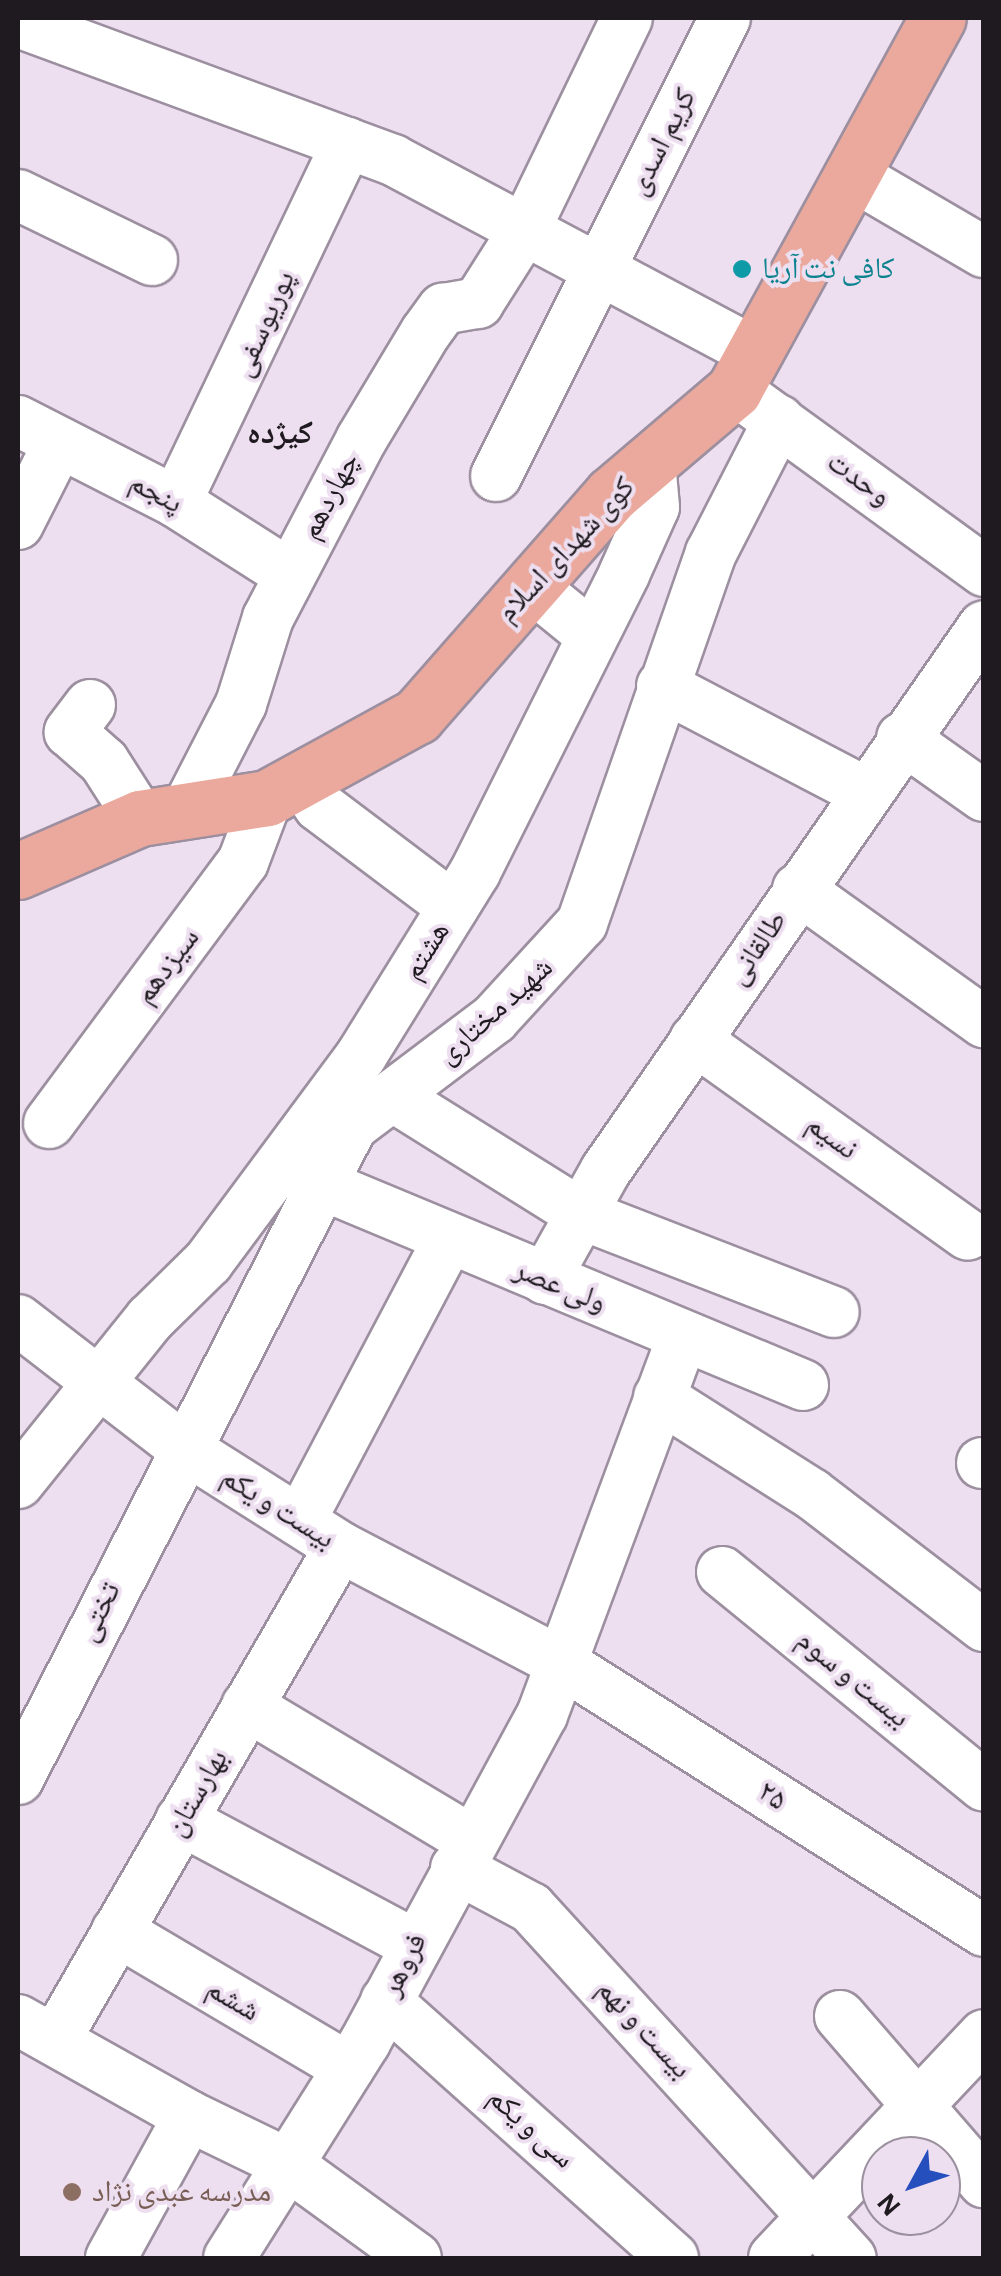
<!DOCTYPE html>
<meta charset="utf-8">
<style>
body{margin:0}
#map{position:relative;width:1001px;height:2276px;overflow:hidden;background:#eddef0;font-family:"Alegreya Sans","Noto Naskh Arabic",sans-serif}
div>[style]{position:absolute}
.roads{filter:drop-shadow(2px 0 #9c8f9f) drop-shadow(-2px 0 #9c8f9f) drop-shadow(0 2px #9c8f9f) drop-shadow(0 -2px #9c8f9f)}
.minor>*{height:50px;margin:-25px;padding:0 25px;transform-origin:25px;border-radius:25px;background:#fff}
.major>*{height:55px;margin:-27.5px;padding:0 27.5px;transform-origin:27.5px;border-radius:27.5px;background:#eba99d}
.dots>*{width:28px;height:28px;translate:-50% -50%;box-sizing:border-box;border:5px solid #eddef0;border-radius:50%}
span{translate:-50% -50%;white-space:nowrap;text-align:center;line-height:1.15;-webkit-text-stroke:8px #eddef0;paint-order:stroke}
.street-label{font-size:30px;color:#1f1a20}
.culture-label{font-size:30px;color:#0d838f}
.left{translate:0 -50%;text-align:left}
.education-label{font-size:30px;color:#785e54}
.neighbourhood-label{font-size:32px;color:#1f1a20;font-weight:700}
.frame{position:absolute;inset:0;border:20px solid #1f1a20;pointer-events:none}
.north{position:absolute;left:861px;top:2136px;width:100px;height:100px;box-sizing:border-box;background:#eddef0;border:2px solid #9b909d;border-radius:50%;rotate:230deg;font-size:28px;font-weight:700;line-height:40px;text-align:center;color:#1f1a20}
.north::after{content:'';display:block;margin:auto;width:35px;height:45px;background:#264fbe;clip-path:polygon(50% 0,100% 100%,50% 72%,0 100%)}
</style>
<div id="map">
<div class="roads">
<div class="minor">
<i style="left:18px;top:22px;width:400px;rotate:20.2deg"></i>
<i style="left:393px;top:160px;width:409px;rotate:28deg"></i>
<i style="left:852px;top:175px;width:153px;rotate:30.3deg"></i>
<i style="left:18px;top:195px;width:149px;rotate:25.9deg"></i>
<i style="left:753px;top:403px;width:286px;rotate:36deg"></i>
<i style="left:18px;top:421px;width:178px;rotate:27.1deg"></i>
<i style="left:176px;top:502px;width:134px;rotate:32.5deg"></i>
<i style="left:496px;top:476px;width:512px;rotate:-63.43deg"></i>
<i style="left:176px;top:502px;width:398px;rotate:-64.5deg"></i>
<i style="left:18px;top:524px;width:91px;rotate:-63.2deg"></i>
<i style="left:531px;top:586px;width:77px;rotate:39.2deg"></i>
<i style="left:662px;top:686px;width:229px;rotate:27.6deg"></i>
<i style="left:90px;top:705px;width:34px;rotate:127deg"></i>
<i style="left:70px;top:732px;width:45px;rotate:41.4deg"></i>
<i style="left:104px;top:762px;width:67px;rotate:57.3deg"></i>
<i style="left:902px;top:738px;width:100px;rotate:35.3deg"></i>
<i style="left:300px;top:779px;width:33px;rotate:55deg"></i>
<i style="left:319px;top:806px;width:168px;rotate:37deg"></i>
<i style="left:188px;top:807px;width:116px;rotate:-62.8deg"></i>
<i style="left:241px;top:704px;width:90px;rotate:-72.6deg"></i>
<i style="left:268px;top:618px;width:201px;rotate:-62.4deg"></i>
<i style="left:361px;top:440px;width:126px;rotate:-59deg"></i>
<i style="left:426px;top:332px;width:29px;rotate:-54deg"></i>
<i style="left:443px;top:309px;width:36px;rotate:-10deg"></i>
<i style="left:478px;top:303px;width:88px;rotate:-57.6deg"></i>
<i style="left:525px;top:229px;width:234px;rotate:-64.2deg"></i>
<i style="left:798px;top:889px;width:229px;rotate:35.6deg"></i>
<i style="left:695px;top:1040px;width:335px;rotate:35.5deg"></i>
<i style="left:394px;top:1097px;width:221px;rotate:32deg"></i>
<i style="left:581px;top:1214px;width:271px;rotate:21.2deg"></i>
<i style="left:49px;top:1123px;width:325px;rotate:-53.4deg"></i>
<i style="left:243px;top:862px;width:68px;rotate:-69.4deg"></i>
<i style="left:287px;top:1170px;width:559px;rotate:22.62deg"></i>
<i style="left:545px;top:1279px;width:125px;rotate:-60.8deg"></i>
<i style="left:606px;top:1170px;width:662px;rotate:-55.21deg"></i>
<i style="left:18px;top:1320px;width:206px;rotate:37.7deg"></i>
<i style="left:181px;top:1446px;width:188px;rotate:32.4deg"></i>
<i style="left:340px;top:1547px;width:248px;rotate:27.6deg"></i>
<i style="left:560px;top:1662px;width:502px;rotate:32.39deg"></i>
<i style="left:659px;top:1397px;width:181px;rotate:32.4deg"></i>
<i style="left:812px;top:1494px;width:217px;rotate:37.5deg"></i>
<i style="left:982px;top:1463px;width:2px"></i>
<i style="left:18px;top:1483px;width:211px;rotate:-51.2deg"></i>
<i style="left:150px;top:1319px;width:81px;rotate:-44.5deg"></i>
<i style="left:208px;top:1262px;width:257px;rotate:-53.4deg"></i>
<i style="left:361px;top:1056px;width:216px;rotate:-58.2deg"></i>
<i style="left:475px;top:872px;width:333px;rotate:-63.4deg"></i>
<i style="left:624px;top:574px;width:73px;rotate:-65.9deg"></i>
<i style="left:654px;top:507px;width:45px;rotate:-95.1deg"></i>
<i style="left:300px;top:1521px;width:318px;rotate:-62.2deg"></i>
<i style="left:722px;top:1572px;width:338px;rotate:39.2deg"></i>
<i style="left:247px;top:1706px;width:261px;rotate:30.9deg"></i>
<i style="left:18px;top:1779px;width:733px;rotate:-62.91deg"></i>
<i style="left:352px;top:1126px;width:178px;rotate:-37deg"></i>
<i style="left:494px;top:1019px;width:130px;rotate:-47.5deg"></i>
<i style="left:582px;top:923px;width:392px;rotate:-70.8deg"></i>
<i style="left:711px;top:553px;width:149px;rotate:-62.9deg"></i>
<i style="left:181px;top:1820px;width:265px;rotate:28.1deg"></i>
<i style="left:456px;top:1868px;width:85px;rotate:28.1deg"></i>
<i style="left:531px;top:1908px;width:474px;rotate:47.6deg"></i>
<i style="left:117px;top:1931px;width:269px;rotate:30.6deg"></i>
<i style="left:386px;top:2001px;width:385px;rotate:41.8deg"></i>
<i style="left:840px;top:2016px;width:220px;rotate:49.1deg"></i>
<i style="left:18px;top:2020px;width:196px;rotate:29.3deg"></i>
<i style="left:189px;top:2116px;width:162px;rotate:118.8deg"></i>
<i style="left:55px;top:2040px;width:569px;rotate:-59.97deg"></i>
<i style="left:189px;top:2116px;width:106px;rotate:25.8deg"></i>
<i style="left:284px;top:2162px;width:163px;rotate:36deg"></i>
<i style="left:229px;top:2258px;width:255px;rotate:-57.8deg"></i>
<i style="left:365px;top:2042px;width:372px;rotate:-61.6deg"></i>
<i style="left:542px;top:1715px;width:404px;rotate:-69.6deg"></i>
<i style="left:774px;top:2258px;width:306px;rotate:-46.7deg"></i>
</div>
<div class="major">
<i style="left:18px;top:871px;width:133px;rotate:-23.5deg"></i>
<i style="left:140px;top:818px;width:129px;rotate:-8.9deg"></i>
<i style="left:267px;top:798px;width:171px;rotate:-28.7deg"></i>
<i style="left:417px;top:716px;width:295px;rotate:-48.7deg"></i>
<i style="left:612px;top:494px;width:160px;rotate:-40.4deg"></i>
<i style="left:734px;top:390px;width:424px;rotate:-61.3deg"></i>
</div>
</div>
<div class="dots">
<i style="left:742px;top:269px;background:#0f9aa8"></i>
<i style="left:72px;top:2192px;background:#8d6e63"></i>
</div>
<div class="street-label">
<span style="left:662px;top:142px;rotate:-63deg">کریم اسدی</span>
<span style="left:264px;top:324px;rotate:-66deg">پوریوسفی</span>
<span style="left:859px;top:479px;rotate:36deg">وحدت</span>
<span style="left:156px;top:493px;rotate:28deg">پنجم</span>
<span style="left:330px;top:496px;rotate:-62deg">چهاردهم</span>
<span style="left:566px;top:550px;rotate:-47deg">کوی شهدای اسلام</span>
<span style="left:757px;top:948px;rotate:-56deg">طالقانی</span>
<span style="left:426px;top:951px;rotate:-58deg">هشتم</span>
<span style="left:167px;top:966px;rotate:-53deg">سیزدهم</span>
<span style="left:495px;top:1011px;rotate:-42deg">شهید مختاری</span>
<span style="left:832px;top:1137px;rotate:36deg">نسیم</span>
<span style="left:560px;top:1286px;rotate:22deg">ولی عصر</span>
<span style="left:278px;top:1508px;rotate:32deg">بیست و یکم</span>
<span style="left:99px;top:1612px;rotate:-64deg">تختی</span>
<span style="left:853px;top:1679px;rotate:39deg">بیست و سوم</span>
<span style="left:197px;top:1793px;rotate:-60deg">بهارستان</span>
<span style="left:772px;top:1796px;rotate:32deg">۲۵</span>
<span style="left:404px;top:1965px;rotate:-63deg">فروهر</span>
<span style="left:233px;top:2000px;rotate:30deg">ششم</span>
<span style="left:644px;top:2029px;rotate:47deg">بیست و نهم</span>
<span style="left:531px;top:2128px;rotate:42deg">سی و یکم</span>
</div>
<div class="culture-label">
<span class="left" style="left:762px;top:269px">کافی نت آریا</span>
</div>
<div class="education-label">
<span class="left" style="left:92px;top:2192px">مدرسه عبدی نژاد</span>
</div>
<div class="neighbourhood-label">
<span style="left:280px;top:433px">کیژده</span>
</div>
<div class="frame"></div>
<div class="north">N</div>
</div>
